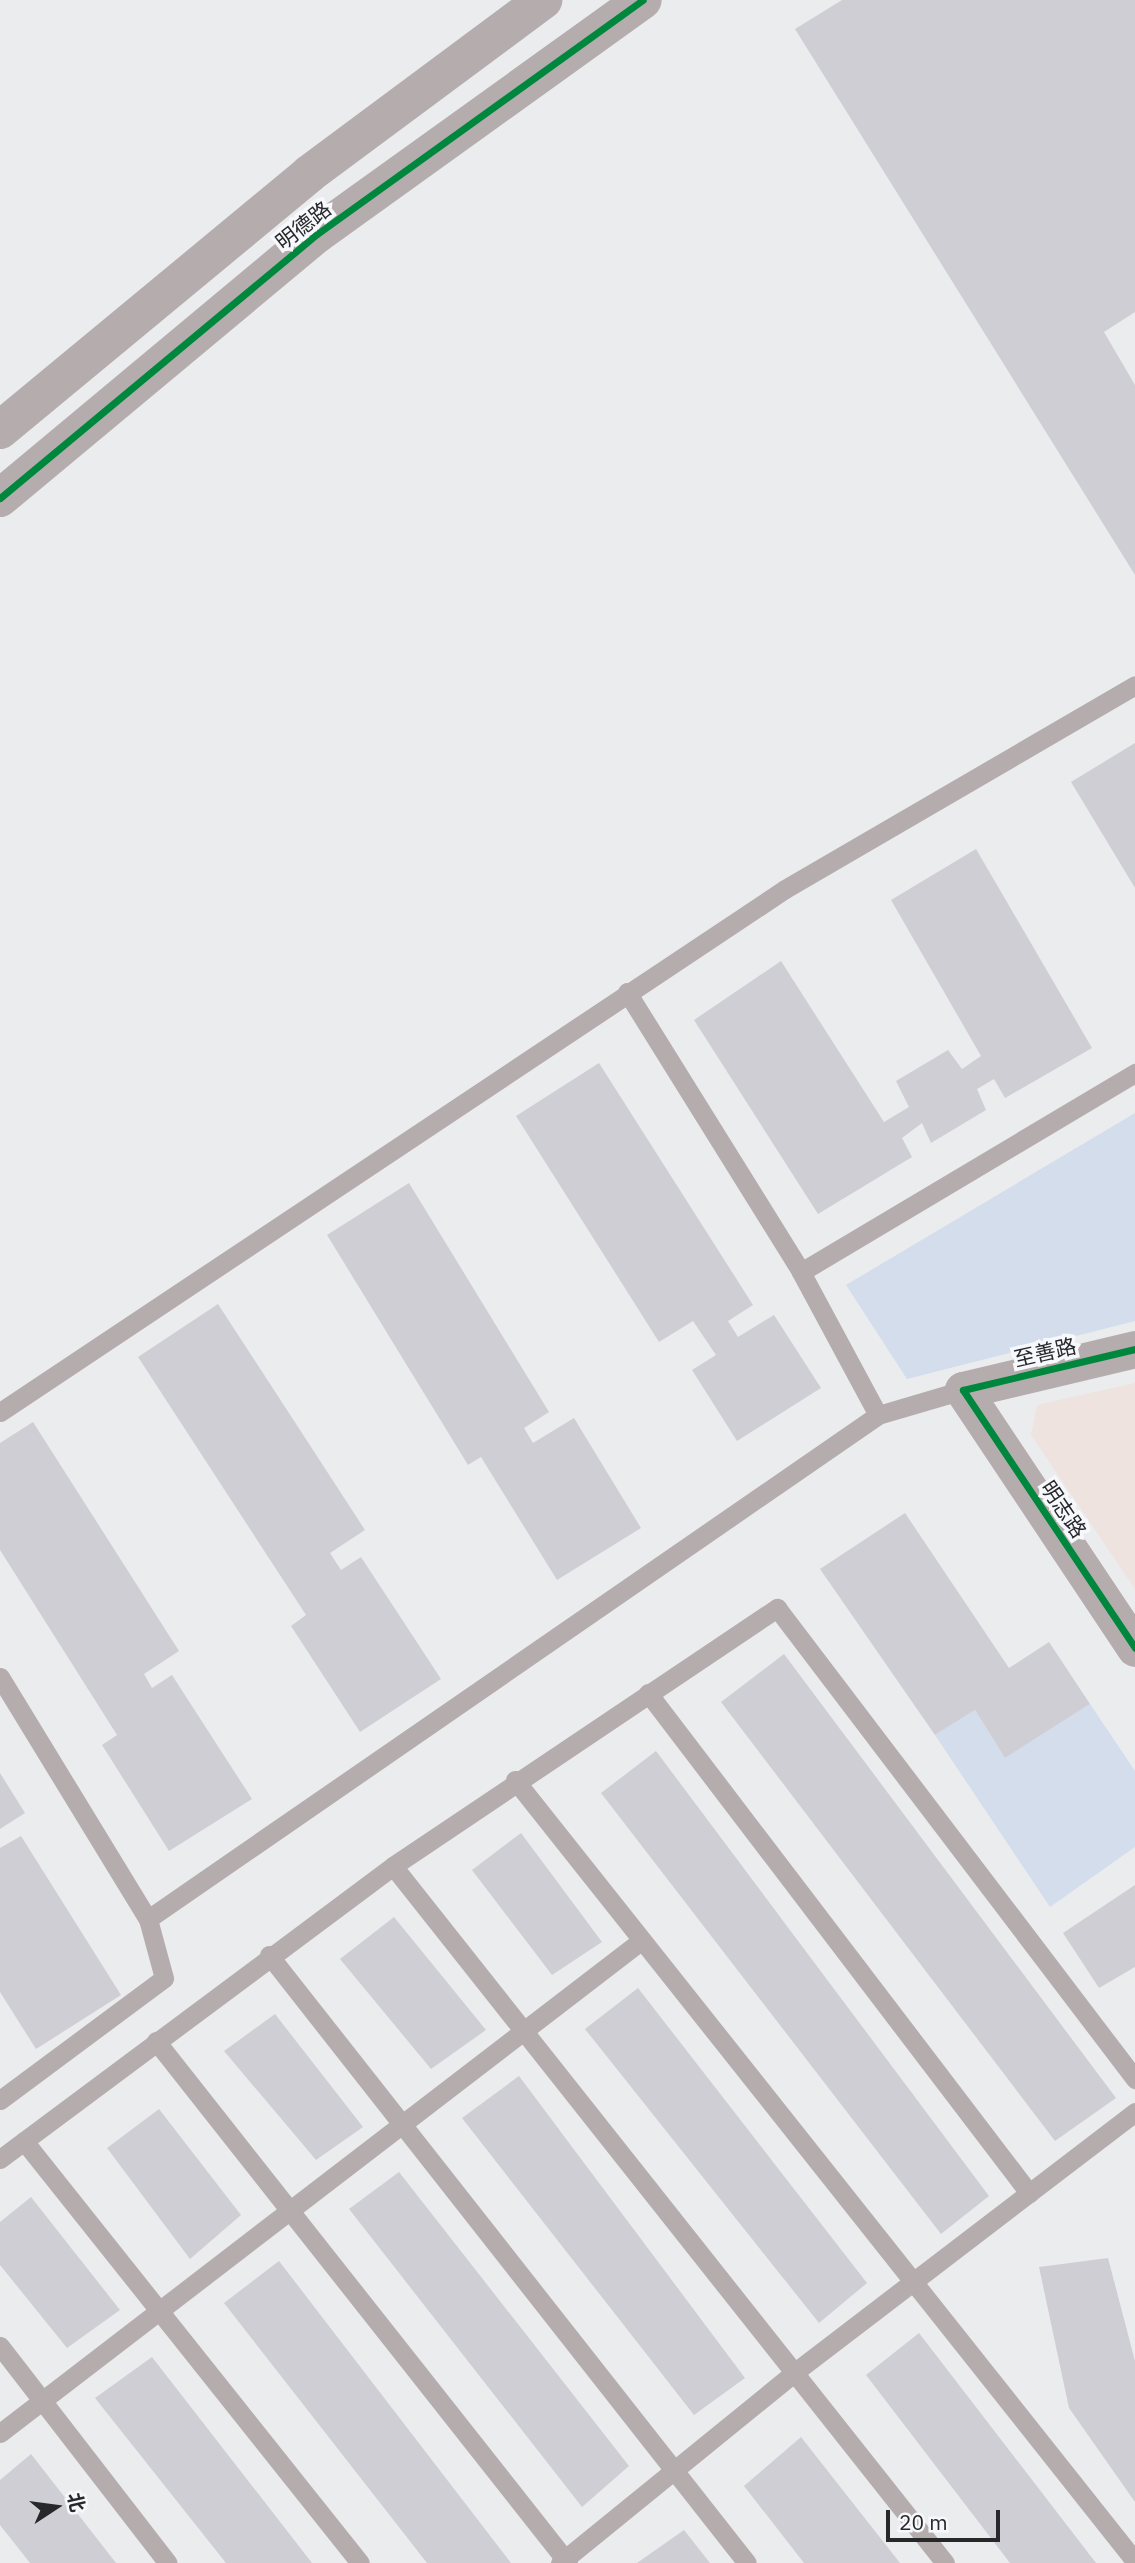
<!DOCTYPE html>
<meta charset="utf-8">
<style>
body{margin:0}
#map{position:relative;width:1135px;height:2563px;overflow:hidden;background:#eaecee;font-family:"IBM Plex Sans","Noto Sans SC",sans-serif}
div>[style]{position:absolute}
.education>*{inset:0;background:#eee3de}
.green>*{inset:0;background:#d4ddec}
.building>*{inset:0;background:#d0ced5}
.service>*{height:19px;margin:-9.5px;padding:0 9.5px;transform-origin:9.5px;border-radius:9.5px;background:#b5acae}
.minor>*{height:37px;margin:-18.5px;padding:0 18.5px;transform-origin:18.5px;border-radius:18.5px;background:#b5acae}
.tertiary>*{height:38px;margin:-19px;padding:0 19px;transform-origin:19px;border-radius:19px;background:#b5acae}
.cycleway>*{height:7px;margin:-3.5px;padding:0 3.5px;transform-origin:3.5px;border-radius:3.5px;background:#00873e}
span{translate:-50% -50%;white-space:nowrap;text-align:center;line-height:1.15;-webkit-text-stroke:7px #f6f8fc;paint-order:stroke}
.street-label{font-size:21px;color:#27282a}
.north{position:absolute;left:21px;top:2472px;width:70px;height:70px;-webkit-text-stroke:5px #f6f8fc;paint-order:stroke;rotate:77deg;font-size:19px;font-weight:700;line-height:28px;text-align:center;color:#27282a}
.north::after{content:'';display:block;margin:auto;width:24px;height:32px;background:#27282a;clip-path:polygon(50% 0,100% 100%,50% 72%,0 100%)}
.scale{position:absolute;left:886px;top:2510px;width:114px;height:32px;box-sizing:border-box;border:4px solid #27282a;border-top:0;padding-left:9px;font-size:21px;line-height:24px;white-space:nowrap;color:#27282a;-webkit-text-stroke:5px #f6f8fc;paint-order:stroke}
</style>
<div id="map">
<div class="education">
<i style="clip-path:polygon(1135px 1383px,1135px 1589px,1031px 1435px,1037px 1405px)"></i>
</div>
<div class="green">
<i style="clip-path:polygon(1135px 1113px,1135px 1321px,907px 1379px,846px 1285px)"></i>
<i style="clip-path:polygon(1090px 1704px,1135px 1771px,1135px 1847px,1050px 1907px,935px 1735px,975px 1710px,1005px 1758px)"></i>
</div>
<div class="building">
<i style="clip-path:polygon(842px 0,1135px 0,1135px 312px,1104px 332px,1135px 385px,1135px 575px,795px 29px)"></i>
<i style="clip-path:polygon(1135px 743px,1135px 888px,1071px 782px)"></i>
<i style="clip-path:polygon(976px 849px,1092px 1048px,1005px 1098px,994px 1079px,977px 1089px,986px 1110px,931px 1143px,922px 1123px,902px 1138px,912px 1157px,818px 1214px,694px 1020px,781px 961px,884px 1122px,909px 1107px,896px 1081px,948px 1050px,962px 1069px,981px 1056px,891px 900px)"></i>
<i style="clip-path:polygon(599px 1063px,753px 1305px,728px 1321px,738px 1337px,774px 1315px,821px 1388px,737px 1441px,692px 1370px,716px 1355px,693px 1321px,659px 1342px,516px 1116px)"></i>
<i style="clip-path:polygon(409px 1183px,549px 1412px,524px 1428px,533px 1443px,574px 1418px,641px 1528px,557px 1580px,481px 1457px,468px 1465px,327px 1235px)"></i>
<i style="clip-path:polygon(218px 1304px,365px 1530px,330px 1553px,341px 1570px,361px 1557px,441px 1679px,360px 1732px,291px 1626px,306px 1615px,138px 1357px)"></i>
<i style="clip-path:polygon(33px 1422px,179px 1651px,144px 1674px,152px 1688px,172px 1675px,252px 1799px,169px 1851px,102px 1745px,117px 1735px,0 1550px,0 1443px)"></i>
<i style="clip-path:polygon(905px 1513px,1009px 1668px,1049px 1642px,1090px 1704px,1005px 1758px,975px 1710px,935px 1735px,820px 1569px)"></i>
<i style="clip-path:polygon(784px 1654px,1116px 2098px,1055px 2141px,721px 1702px)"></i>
<i style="clip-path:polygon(656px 1751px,989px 2196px,941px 2234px,601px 1793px)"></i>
<i style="clip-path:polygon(0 1773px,25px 1813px,0 1829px)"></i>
<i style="clip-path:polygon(521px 1833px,602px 1942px,552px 1975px,472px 1870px)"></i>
<i style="clip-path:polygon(21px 1836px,121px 1995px,36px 2049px,0 1992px,0 1848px)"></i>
<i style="clip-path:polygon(1135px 1885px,1135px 1967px,1099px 1988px,1063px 1933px)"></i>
<i style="clip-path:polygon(394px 1917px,486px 2030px,431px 2069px,340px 1959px)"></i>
<i style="clip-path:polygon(638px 1988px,867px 2283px,819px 2323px,585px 2029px)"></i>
<i style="clip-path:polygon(275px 2014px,363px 2127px,316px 2160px,224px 2051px)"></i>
<i style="clip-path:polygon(519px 2076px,745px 2378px,694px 2415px,462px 2118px)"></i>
<i style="clip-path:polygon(159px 2109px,241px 2215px,190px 2259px,107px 2148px)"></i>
<i style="clip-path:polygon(399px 2172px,629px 2466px,582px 2507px,349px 2209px)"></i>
<i style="clip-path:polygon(31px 2197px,120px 2310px,67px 2348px,0 2265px,0 2222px)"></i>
<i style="clip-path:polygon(1108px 2258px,1135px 2361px,1135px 2502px,1069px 2408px,1039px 2267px)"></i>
<i style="clip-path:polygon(279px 2261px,511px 2563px,427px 2563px,224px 2303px)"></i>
<i style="clip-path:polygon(919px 2333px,1096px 2563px,1010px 2563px,866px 2375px)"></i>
<i style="clip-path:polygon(152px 2357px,312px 2563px,226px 2563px,95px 2398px)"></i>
<i style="clip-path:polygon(801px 2437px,900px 2563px,804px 2563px,744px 2486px)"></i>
<i style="clip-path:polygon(31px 2454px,116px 2563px,30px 2563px,0 2525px,0 2480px)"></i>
<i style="clip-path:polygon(684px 2530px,710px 2563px,637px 2563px)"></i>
</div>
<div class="service">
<i style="left:627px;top:992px;width:330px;rotate:58.1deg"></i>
<i style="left:801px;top:1272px;width:162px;rotate:61.7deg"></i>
<i style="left:878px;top:1415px;width:89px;rotate:-16.4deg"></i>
<i style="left:801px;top:1272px;width:389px;rotate:-30.8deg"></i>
<i style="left:0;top:1412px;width:943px;rotate:-33.67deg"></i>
<i style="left:785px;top:889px;width:405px;rotate:-30.2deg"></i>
<i style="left:0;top:1677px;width:284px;rotate:58.6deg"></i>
<i style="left:648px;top:1693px;width:629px;rotate:52.69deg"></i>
<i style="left:515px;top:1780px;width:997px;rotate:51.56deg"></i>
<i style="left:393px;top:1866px;width:889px;rotate:51.62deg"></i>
<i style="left:269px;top:1955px;width:773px;rotate:51.83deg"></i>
<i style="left:156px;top:2041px;width:665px;rotate:51.72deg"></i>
<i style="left:0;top:2100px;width:204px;rotate:-36.6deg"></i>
<i style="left:164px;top:1978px;width:61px;rotate:-105.2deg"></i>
<i style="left:148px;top:1919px;width:887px;rotate:-34.62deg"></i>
<i style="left:24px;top:2141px;width:539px;rotate:51.47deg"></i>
<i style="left:0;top:2159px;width:490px;rotate:-36.7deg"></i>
<i style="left:393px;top:1866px;width:463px;rotate:-33.9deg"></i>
<i style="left:777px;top:1608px;width:592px;rotate:52.76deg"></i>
<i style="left:0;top:2346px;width:274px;rotate:52.3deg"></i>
<i style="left:0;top:2433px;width:809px;rotate:-37.52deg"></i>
<i style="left:560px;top:2563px;width:303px;rotate:-39.1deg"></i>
<i style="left:795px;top:2372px;width:428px;rotate:-37.4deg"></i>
</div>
<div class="minor">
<i style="left:1135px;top:1349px;width:177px;rotate:166.6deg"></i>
<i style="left:963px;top:1390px;width:310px;rotate:56.3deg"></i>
</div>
<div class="tertiary">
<i style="left:0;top:430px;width:401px;rotate:-39.6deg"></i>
<i style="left:309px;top:174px;width:292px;rotate:-36.6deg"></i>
<i style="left:0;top:498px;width:413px;rotate:-39.8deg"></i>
<i style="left:317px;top:234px;width:401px;rotate:-35.7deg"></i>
</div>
<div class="cycleway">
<i style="left:0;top:498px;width:413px;rotate:-39.8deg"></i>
<i style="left:317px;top:234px;width:401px;rotate:-35.7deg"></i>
<i style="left:1135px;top:1349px;width:177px;rotate:166.6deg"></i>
<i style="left:963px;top:1390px;width:310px;rotate:56.3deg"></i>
</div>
<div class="street-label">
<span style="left:303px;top:225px;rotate:-38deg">明德路</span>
<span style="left:1045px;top:1352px;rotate:-13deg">至善路</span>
<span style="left:1064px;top:1509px;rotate:56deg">明志路</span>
</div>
<div class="north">北</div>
<div class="scale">20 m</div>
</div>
